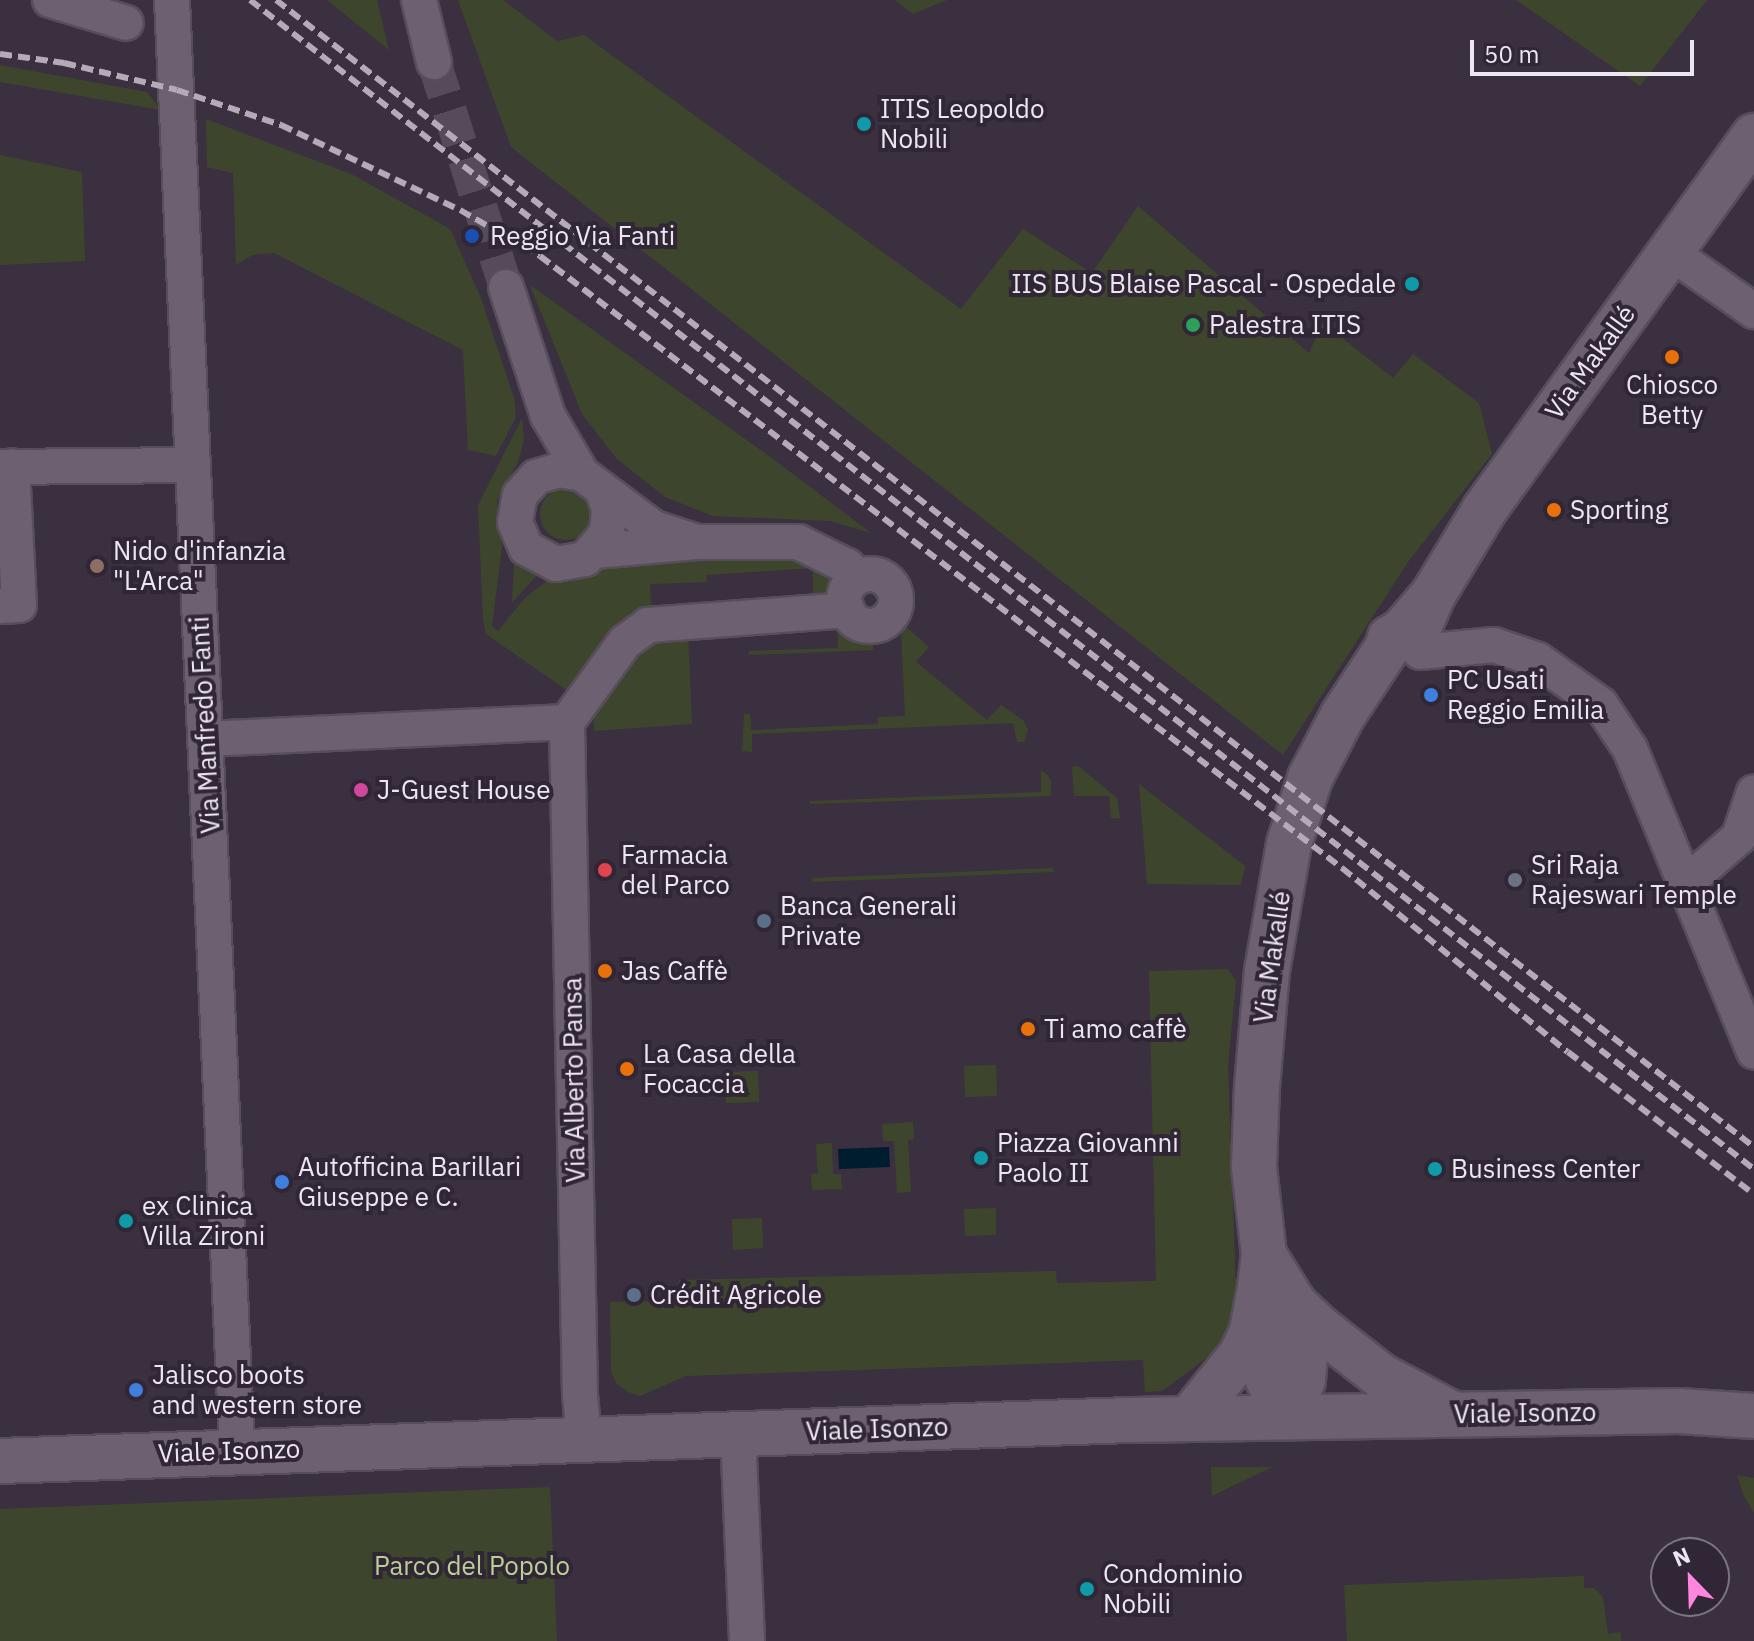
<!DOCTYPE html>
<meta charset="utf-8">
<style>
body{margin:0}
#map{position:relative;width:1754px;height:1641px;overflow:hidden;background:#3b3040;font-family:"IBM Plex Sans",sans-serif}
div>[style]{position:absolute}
.green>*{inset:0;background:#3d462d}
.round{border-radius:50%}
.water>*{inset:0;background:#001c2f}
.street-tunnel>*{height:34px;margin-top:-17px;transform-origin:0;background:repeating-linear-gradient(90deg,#564b5a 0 34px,transparent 0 51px)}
.roads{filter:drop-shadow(2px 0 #574e5b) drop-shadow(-2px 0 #574e5b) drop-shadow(0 2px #574e5b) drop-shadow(0 -2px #574e5b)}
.street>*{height:34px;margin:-17px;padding:0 17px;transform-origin:17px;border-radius:17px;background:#6c6071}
.street>.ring{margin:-17px;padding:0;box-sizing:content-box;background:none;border:34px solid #6c6071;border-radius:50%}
.secondary>*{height:44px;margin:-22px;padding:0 22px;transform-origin:22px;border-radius:22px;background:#6c6071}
.rail>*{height:6px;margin-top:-3px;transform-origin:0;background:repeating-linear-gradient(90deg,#b4abb7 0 12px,transparent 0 18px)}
.dots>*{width:22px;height:22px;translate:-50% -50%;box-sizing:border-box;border:4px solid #312635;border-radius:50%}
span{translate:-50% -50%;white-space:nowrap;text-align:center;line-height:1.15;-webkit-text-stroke:8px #312635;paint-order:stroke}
.poi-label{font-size:26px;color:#ede6f0}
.left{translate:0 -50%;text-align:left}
.right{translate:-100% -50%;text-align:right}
.street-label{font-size:26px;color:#ede6f0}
.park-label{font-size:26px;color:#b9cf93}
.north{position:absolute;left:1650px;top:1537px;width:80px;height:80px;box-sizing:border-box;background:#312635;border:2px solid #7c7380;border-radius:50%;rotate:337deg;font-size:22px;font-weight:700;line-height:32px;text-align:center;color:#ede6f0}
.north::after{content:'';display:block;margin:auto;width:28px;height:36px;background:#fe86e1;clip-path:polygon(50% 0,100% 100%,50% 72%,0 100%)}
.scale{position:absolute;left:1470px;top:40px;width:224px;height:36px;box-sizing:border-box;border:4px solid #ede6f0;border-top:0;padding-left:10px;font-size:24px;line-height:28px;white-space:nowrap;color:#ede6f0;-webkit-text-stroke:6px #312635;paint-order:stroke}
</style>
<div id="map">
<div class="green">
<i style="clip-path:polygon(327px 0,377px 0,389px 50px)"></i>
<i style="clip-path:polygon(458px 0,503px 0,557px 41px,584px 35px,961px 309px,1023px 229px,1092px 273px,1138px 206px,1309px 353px,1323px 323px,1393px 378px,1413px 354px,1479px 403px,1492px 454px,1408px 562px,1283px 755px,511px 147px)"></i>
<i style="clip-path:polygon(895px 0,947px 0,913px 14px)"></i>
<i style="clip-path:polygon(1516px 0,1707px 0,1640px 86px)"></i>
<i style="clip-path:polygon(0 65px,147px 92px,161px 110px,0 82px)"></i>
<i style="clip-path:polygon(206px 119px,351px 174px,450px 229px,481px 298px,514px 398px,516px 417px,496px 456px,468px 450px,463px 350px,274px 253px,252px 255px,236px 265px,233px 173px,207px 167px)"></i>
<i style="clip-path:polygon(0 155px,82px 172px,85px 261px,0 265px)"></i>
<i style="clip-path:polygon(530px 285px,769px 456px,871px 533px,830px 521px,713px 516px,665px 497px,616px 458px,582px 414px)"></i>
<i style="clip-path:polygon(522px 418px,524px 439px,518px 462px,497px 501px,502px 546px,492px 626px,498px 631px,524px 599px,559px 571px,563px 583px,585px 578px,646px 546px,770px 540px,835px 577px,824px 597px,813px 598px,813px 568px,706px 575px,707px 582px,650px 584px,651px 606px,636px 611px,618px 625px,571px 693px,486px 634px,483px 619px,478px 505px)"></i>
<i class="round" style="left:540px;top:488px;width:52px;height:52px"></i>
<i style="clip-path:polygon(514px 563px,538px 574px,512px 603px)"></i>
<i style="clip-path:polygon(840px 625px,860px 634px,874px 635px,873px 650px,748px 655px,749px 651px,838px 648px,837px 626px)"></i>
<i style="clip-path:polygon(905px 626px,929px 647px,916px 662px,987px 720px,1001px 705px,1024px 721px,1028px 730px,1024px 742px,1017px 742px,1013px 723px,752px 734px,752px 752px,742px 751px,744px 714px,750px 714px,751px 730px,878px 724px,878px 717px,905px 716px,901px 629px)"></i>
<i style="clip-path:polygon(688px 632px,692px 724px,594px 731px,593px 707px,633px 647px)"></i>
<i style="clip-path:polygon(1078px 766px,1117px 798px,1120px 818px,1111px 818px,1109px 796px,1074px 796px,1072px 767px)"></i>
<i style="clip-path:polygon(1041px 771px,1047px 774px,1051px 781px,1051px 796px,810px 804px,810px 801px,1041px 792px)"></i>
<i style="clip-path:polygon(1139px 784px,1245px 866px,1241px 885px,1147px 884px)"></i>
<i style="clip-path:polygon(1053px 868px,1054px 872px,812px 882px,812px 878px)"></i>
<i style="clip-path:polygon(1228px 969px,1236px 981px,1228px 1067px,1237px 1316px,1227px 1343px,1162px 1391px,1145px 1392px,1143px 1360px,686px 1376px,640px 1396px,628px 1392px,616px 1383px,611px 1371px,610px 1302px,679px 1301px,679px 1280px,1056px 1271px,1057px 1283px,1156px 1281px,1149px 971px)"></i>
<i style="clip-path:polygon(996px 1065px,997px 1096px,965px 1097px,964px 1066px)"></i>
<i style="clip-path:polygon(758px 1071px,759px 1102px,726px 1103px,725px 1072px)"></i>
<i style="clip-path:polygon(913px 1122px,914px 1139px,908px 1140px,911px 1192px,897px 1193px,894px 1141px,883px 1141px,882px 1124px)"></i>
<i style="clip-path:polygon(832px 1143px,833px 1174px,841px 1174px,842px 1189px,812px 1190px,811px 1174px,818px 1173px,816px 1144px)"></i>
<i style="clip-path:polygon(996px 1208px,996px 1235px,965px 1236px,964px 1209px)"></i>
<i style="clip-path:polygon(762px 1218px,763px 1248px,733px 1250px,732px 1219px)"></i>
<i style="clip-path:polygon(1211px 1467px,1272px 1467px,1212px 1496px)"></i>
<i style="clip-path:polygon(1737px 1475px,1754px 1478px,1754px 1513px,1744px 1496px)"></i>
<i style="clip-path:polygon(550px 1487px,557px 1641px,0 1641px,0 1509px)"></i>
<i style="clip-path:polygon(1584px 1576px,1584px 1588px,1594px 1588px,1603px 1597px,1608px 1634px,1621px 1632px,1621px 1641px,1347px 1641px,1344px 1585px)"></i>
</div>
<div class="water">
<i style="clip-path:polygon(889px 1147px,890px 1167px,839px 1169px,838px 1149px)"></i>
</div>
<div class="street-tunnel">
<i style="left:434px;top:62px;width:236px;rotate:72.3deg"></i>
</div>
<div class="roads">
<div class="street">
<i style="left:50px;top:0;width:79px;rotate:16.8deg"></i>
<i style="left:172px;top:0;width:1451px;rotate:87.43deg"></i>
<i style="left:419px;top:0;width:64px;rotate:76.4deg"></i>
<i style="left:1670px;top:252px;width:103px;rotate:35.1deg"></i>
<i style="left:506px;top:287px;width:136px;rotate:72deg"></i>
<i style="left:548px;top:416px;width:67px;rotate:59.6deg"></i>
<i style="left:0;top:467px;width:192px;rotate:-0.6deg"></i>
<i style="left:603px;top:492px;width:18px;rotate:71deg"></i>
<i style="left:609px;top:509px;width:24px;rotate:95deg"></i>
<i style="left:607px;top:533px;width:34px;rotate:130deg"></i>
<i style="left:585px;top:559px;width:29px;rotate:170deg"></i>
<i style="left:556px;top:564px;width:34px;rotate:-152deg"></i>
<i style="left:526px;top:548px;width:28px;rotate:-113deg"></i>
<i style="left:515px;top:522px;width:27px;rotate:-80deg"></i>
<i style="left:520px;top:495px;width:24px;rotate:-48deg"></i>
<i style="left:536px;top:477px;width:24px;rotate:-17deg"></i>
<i style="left:559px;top:470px;width:23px;rotate:10deg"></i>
<i style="left:582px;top:474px;width:90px;rotate:36.9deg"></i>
<i style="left:654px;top:528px;width:45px;rotate:18deg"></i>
<i style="left:595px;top:551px;width:102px;rotate:-5deg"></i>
<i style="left:697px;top:542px;width:101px"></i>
<i style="left:798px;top:542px;width:55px;rotate:26.1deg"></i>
<i style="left:847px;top:566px;width:16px;rotate:45deg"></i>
<i class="ring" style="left:844px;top:574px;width:18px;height:18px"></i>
<i style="left:0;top:606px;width:19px;rotate:-3deg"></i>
<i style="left:19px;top:605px;width:139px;rotate:-92.9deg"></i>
<i style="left:1420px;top:652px;width:74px;rotate:-5.4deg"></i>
<i style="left:1494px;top:645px;width:46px;rotate:18.8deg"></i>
<i style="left:1538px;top:660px;width:77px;rotate:35.5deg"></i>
<i style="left:1601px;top:705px;width:53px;rotate:56.6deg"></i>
<i style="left:1630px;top:749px;width:327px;rotate:67.7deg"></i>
<i style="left:207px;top:739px;width:360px;rotate:-2.7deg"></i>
<i style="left:1684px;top:885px;width:73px;rotate:-41.1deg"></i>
<i style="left:1739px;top:837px;width:47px;rotate:-71.6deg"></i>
<i style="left:738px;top:1434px;width:207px;rotate:87.5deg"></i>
<i style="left:584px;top:1438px;width:43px;rotate:-95.3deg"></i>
<i style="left:580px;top:1395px;width:673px;rotate:-91.11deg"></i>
<i style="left:567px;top:722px;width:99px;rotate:-54.1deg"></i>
<i style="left:625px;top:642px;width:29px;rotate:-36deg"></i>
<i style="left:648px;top:625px;width:200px;rotate:-4.3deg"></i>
</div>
<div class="secondary">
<i style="left:1421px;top:623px;width:30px;rotate:-67deg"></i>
<i style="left:1433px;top:595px;width:100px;rotate:-58.8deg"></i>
<i style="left:1485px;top:509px;width:460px;rotate:-54.2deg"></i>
<i style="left:1264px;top:1255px;width:59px;rotate:58.2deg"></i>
<i style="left:1295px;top:1305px;width:35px;rotate:43deg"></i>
<i style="left:1321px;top:1329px;width:76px;rotate:38.1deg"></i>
<i style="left:1381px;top:1376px;width:79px;rotate:27.9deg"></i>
<i style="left:1263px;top:1314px;width:66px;rotate:85.7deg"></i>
<i style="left:1268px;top:1380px;width:42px;rotate:62.8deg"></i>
<i style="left:1287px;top:1417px;width:40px;rotate:-66.6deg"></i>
<i style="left:1303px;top:1380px;width:24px;rotate:-85deg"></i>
<i style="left:1305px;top:1356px;width:52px;rotate:-101.1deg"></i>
<i style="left:1189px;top:1419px;width:82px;rotate:-50.9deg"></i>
<i style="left:1241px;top:1355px;width:26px;rotate:-65deg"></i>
<i style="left:1252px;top:1331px;width:45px;rotate:-79.7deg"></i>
<i style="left:1260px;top:1287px;width:32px;rotate:-83deg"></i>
<i style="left:1264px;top:1255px;width:89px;rotate:-96.5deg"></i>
<i style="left:1254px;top:1167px;width:80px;rotate:-87.9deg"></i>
<i style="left:1257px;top:1087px;width:116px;rotate:-85.1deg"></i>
<i style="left:1267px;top:971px;width:129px;rotate:-80.2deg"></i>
<i style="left:1289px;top:844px;width:69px;rotate:-72.3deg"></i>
<i style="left:1310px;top:778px;width:71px;rotate:-62.4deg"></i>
<i style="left:1343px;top:715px;width:80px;rotate:-56.7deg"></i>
<i style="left:1387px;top:648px;width:10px;rotate:-73deg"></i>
<i style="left:1390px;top:638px;width:14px;rotate:-30deg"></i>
<i style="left:1402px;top:631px;width:48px;rotate:-49.3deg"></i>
<i style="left:0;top:1461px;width:1132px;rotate:-2.08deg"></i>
<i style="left:1131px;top:1420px;width:548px;rotate:-0.94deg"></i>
<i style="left:1679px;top:1411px;width:75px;rotate:3.8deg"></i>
</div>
</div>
<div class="rail">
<i style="left:250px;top:0;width:1905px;rotate:37.86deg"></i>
<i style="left:276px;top:0;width:1871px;rotate:37.81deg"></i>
<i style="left:0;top:54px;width:65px;rotate:8deg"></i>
<i style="left:64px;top:63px;width:116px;rotate:13.4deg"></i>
<i style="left:177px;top:90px;width:110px;rotate:18.6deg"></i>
<i style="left:281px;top:125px;width:198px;rotate:25.4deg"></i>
<i style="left:460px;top:210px;width:92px;rotate:29.9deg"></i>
<i style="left:540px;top:256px;width:1009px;rotate:37.35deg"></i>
<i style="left:1342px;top:868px;width:291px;rotate:39.2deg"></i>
<i style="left:1568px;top:1052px;width:234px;rotate:37.4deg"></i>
</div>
<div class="dots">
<i style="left:864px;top:124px;background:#0f9aa8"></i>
<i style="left:472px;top:236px;background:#1a4fb4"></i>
<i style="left:1412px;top:284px;background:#0f9aa8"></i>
<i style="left:1193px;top:325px;background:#2e9e5b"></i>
<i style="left:1672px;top:357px;background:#e8710a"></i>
<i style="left:1554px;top:510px;background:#e8710a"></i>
<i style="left:97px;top:566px;background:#8d6e63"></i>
<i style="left:1431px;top:695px;background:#3f7fe0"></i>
<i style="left:361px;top:790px;background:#d1479c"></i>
<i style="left:605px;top:870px;background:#e0444e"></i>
<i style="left:1515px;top:880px;background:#6b7280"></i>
<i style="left:764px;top:921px;background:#5c6f8a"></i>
<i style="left:605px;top:971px;background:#e8710a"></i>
<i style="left:1028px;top:1029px;background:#e8710a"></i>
<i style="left:627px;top:1069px;background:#e8710a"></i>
<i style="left:981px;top:1158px;background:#0f9aa8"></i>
<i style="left:1435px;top:1169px;background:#0f9aa8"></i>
<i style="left:282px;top:1182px;background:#3f7fe0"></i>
<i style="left:126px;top:1221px;background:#0f9aa8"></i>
<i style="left:634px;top:1295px;background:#5c6f8a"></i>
<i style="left:136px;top:1390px;background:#3f7fe0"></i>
<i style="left:1087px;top:1589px;background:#0f9aa8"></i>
</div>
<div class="poi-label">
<span class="left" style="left:880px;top:124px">ITIS Leopoldo<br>Nobili</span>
<span class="left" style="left:490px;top:236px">Reggio Via Fanti</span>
<span class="right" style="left:1396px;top:284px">IIS BUS Blaise Pascal - Ospedale</span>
<span class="left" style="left:1209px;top:325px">Palestra ITIS</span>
<span style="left:1672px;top:400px">Chiosco<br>Betty</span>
<span class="left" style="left:1570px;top:510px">Sporting</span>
<span class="left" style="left:113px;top:566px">Nido d'infanzia<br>"L'Arca"</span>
<span class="left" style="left:1447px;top:695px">PC Usati<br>Reggio Emilia</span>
<span class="left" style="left:377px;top:790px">J-Guest House</span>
<span class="left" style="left:621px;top:870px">Farmacia<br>del Parco</span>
<span class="left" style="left:1531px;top:880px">Sri Raja<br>Rajeswari Temple</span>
<span class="left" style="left:780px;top:921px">Banca Generali<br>Private</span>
<span class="left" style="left:621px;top:971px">Jas Caffè</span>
<span class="left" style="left:1044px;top:1029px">Ti amo caffè</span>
<span class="left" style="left:643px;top:1069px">La Casa della<br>Focaccia</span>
<span class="left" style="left:997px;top:1158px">Piazza Giovanni<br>Paolo II</span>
<span class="left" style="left:298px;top:1182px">Autofficina Barillari<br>Giuseppe e C.</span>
<span class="left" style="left:1451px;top:1169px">Business Center</span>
<span class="left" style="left:142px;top:1221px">ex Clinica<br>Villa Zironi</span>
<span class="left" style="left:650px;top:1295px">Crédit Agricole</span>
<span class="left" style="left:152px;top:1390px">Jalisco boots<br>and western store</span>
<span class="left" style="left:1103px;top:1589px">Condominio<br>Nobili</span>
</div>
<div class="street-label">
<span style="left:1590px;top:362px;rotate:-54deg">Via Makallé</span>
<span style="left:205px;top:725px;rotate:-93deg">Via Manfredo Fanti</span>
<span style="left:1272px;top:957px;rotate:-82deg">Via Makallé</span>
<span style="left:574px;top:1080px;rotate:-91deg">Via Alberto Pansa</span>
<span style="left:1525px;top:1413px;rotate:-1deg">Viale Isonzo</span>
<span style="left:877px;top:1429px;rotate:-2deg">Viale Isonzo</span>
<span style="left:229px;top:1451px;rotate:-2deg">Viale Isonzo</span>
</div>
<div class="park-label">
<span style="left:472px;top:1566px">Parco del Popolo</span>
</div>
<div class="north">N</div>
<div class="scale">50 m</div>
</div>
